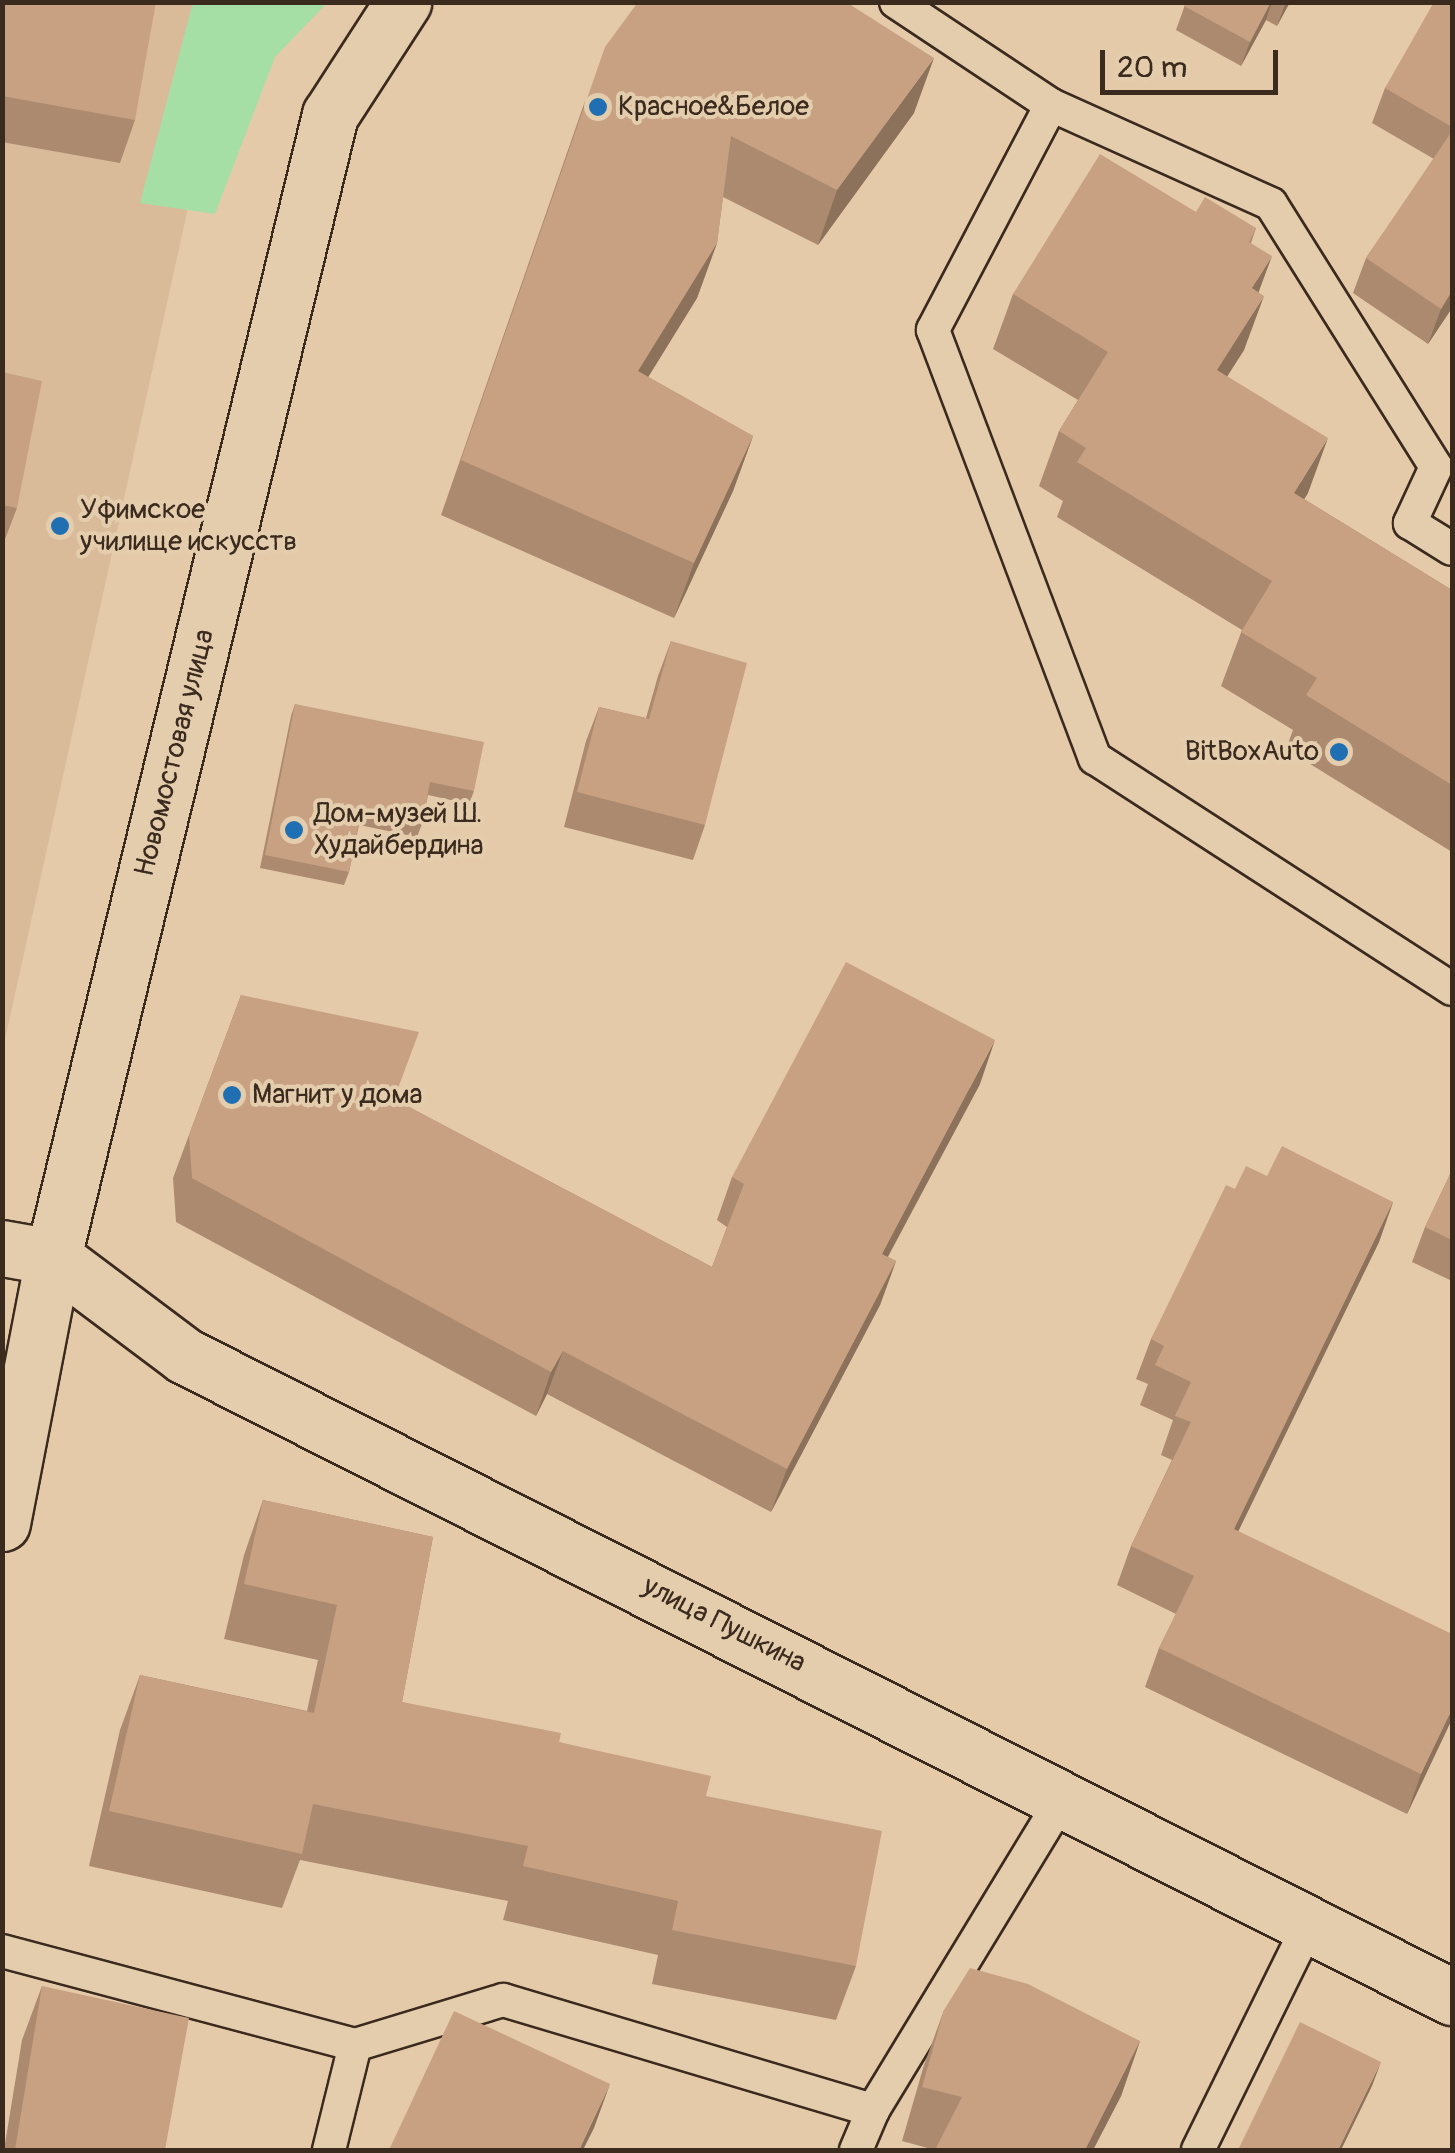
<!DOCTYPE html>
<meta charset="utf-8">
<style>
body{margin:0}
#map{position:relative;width:1455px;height:2153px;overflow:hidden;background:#e5caa9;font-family:Pangolin,sans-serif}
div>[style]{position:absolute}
.built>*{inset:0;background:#d9bb9a}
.green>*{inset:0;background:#a5dfa5}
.roads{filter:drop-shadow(2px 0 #3b2a1e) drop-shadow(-2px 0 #3b2a1e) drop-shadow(0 2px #3b2a1e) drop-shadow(0 -2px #3b2a1e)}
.lane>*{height:32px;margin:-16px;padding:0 16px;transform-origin:16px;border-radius:16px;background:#e4cdad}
.secondary>*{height:55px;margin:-27.5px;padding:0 27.5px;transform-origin:27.5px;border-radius:27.5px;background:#e4cdad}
.wall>*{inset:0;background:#ac8a70}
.shaded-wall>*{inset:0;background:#8c715b}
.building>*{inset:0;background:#c8a182}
.dots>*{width:28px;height:28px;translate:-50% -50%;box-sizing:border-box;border:5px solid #e4cdad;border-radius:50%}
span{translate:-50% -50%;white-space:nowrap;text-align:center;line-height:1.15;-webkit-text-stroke:8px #e4cdad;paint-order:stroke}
.poi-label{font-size:28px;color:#3b2a1e}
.left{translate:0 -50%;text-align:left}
.right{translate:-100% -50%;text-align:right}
.street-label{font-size:28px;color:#3b2a1e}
.frame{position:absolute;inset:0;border:5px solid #3b2a1e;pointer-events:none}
.scale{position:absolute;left:1100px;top:50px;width:178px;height:45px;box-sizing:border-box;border:5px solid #3b2a1e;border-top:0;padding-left:12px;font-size:30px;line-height:35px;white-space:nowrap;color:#3b2a1e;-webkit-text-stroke:8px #e4cdad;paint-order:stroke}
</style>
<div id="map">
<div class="built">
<i style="clip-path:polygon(3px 3px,233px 3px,3px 1049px)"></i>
</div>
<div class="green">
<i style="clip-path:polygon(193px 2px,327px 3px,275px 57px,215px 214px,140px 203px)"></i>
</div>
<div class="roads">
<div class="lane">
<i style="left:896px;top:2px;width:186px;rotate:33.6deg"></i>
<i style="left:1051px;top:105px;width:254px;rotate:117.7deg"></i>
<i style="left:933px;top:330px;width:458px;rotate:69.3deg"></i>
<i style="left:1095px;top:758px;width:425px;rotate:32.9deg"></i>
<i style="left:1051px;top:105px;width:241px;rotate:24.2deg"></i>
<i style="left:1271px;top:204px;width:310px;rotate:57.9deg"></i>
<i style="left:1436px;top:467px;width:62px;rotate:114.9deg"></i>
<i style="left:1410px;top:523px;width:49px;rotate:31.8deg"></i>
<i style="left:2px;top:1951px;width:365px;rotate:14.9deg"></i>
<i style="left:355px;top:2045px;width:155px;rotate:-16.9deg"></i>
<i style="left:503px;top:2000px;width:386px;rotate:16.6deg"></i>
<i style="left:329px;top:2150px;width:108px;rotate:-76.1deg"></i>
<i style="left:856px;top:2150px;width:43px;rotate:-67deg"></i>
<i style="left:873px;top:2110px;width:365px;rotate:-58.7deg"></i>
<i style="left:1198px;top:2150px;width:252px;rotate:-63.8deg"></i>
</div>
<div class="secondary">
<i style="left:2px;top:1248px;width:52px;rotate:10deg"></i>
<i style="left:53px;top:1257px;width:165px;rotate:36.9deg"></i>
<i style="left:185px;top:1356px;width:1420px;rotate:26.84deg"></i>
<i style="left:2px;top:1523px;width:271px;rotate:-79.1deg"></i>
<i style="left:53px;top:1257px;width:1175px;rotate:-76.37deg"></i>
<i style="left:330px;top:115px;width:135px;rotate:-57.1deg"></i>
</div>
</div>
<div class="wall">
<i style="clip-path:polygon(2px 2px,135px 120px,120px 163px,2px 142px)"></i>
<i style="clip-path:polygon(1186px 2px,1290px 2px,1277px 26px,1266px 20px,1241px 66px,1176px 30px)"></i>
<i style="clip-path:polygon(1452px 6px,1452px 308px,1428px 344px,1353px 293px,1366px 258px,1434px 159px,1372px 123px,1385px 88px)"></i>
<i style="clip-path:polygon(585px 101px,914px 113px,818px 245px,723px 197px,717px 243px,697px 298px,648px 377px,753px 436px,733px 491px,674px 618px,441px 515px)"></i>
<i style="clip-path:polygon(1196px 212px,1256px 228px,1251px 243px,1259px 292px,1244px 350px,1227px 376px,1308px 493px,1304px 499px,1452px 590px,1452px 852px,1286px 749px,1293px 730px,1221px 686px,1242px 630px,1057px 517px,1063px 501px,1039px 486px,1059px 431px,1078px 400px,993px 349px,1013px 294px)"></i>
<i style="clip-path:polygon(2px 372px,17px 508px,2px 547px)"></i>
<i style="clip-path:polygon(671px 641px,705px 825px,693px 860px,564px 827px,586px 741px,599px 707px,646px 718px,658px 676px)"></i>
<i style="clip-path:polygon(295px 704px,474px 791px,469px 804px,428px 795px,422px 824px,417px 837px,359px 825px,349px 872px,344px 885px,260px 868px,291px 716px)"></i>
<i style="clip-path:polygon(241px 995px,394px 1099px,712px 1267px,727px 1227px,717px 1220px,732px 1177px,980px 1084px,888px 1257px,896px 1261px,880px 1305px,771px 1512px,547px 1394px,536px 1416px,176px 1222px,173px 1178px)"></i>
<i style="clip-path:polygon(1452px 1170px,1452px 1281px,1412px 1262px,1425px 1227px)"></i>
<i style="clip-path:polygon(1267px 1176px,1393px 1202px,1379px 1242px,1238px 1531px,1452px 1719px,1407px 1814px,1145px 1687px,1159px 1648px,1176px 1614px,1117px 1585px,1131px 1546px,1172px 1460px,1161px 1455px,1173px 1420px,1140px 1405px,1148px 1384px,1136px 1379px,1151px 1339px,1235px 1189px)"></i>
<i style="clip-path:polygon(263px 1500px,433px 1537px,402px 1702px,559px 1742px,706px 1796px,856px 1966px,836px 2020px,652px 1984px,658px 1955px,503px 1920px,508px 1901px,300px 1860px,282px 1908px,89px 1866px,120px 1730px,140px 1675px,307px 1711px,318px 1660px,224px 1639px,244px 1555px)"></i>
<i style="clip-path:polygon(42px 1986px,165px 2150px,4px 2150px,22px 2040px)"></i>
<i style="clip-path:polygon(944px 2010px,1140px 2041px,1121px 2096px,1093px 2150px,935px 2150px,902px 2141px,924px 2065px)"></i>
</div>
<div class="shaded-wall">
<i style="clip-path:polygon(1271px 2px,1272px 2px,1266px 20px,1241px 66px,1250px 42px)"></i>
<i style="clip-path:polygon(1286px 2px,1290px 2px,1277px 26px)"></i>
<i style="clip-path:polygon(934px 58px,914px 113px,818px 245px,837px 190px)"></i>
<i style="clip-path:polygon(717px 243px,697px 298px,618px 426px,638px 371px)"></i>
<i style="clip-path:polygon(1272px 256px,1252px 310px,1252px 288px)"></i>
<i style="clip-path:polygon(1452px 291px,1452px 308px,1428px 344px,1441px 309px)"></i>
<i style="clip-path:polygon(1264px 296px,1244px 350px,1197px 424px,1217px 370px)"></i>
<i style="clip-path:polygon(753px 436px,733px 491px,674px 618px,694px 563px)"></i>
<i style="clip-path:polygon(1328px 438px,1308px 493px,1274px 547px,1294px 493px)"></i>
<i style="clip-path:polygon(995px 1040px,980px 1084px,866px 1297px,882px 1254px)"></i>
<i style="clip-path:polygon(1393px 1202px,1379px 1242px,1220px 1569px,1234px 1529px)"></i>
<i style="clip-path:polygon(896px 1261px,880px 1305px,771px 1512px,787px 1469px)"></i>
<i style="clip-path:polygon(563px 1351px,547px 1394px,536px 1416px,551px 1372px)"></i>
<i style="clip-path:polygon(1452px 1709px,1452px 1719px,1407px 1814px,1421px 1774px)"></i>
<i style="clip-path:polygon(1140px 2041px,1121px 2096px,1093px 2150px,1085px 2150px)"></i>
<i style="clip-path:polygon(1381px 2062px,1372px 2086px,1341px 2150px,1338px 2150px)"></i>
<i style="clip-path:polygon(610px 2084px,594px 2128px,583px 2150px,579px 2150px)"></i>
</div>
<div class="building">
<i style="clip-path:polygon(2px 2px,156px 2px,135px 120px,2px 96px)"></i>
<i style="clip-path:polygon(638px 2px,846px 2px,934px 58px,837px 190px,731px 136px,717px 243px,638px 371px,753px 436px,694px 563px,461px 460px,605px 47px)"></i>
<i style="clip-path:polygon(1186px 2px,1271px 2px,1250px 42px,1184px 6px)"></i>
<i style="clip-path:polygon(1434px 2px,1447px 2px,1452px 6px,1452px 127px,1385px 88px)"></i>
<i style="clip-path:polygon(1452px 131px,1452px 291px,1441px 309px,1366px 258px)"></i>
<i style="clip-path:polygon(1100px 154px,1196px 212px,1205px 197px,1256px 228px,1249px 242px,1272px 256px,1252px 288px,1264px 296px,1217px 370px,1328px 438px,1294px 493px,1452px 590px,1452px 785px,1306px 695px,1317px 678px,1241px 632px,1272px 581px,1077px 462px,1086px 448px,1059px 431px,1108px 352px,1013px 294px)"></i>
<i style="clip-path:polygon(2px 372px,42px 381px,17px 508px,2px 505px)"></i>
<i style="clip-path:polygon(671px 641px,747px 663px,705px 825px,577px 792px,599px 707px,649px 719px)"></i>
<i style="clip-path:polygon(295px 704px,484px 742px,474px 791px,430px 782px,422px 824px,361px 812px,349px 872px,265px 855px)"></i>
<i style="clip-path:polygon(846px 962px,995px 1040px,882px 1254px,896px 1261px,787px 1469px,563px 1351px,551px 1372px,192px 1178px,189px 1135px,241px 995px,419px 1032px,394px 1099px,712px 1267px,744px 1184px,732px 1177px)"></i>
<i style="clip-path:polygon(1282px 1146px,1393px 1202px,1234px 1529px,1452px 1634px,1452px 1709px,1421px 1774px,1159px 1648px,1194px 1576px,1131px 1546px,1191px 1422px,1175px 1416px,1191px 1382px,1155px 1365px,1164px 1346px,1151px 1339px,1226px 1185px,1235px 1189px,1246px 1166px,1267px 1176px)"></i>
<i style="clip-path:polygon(1452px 1170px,1452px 1240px,1425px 1227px)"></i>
<i style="clip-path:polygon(263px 1500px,433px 1537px,402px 1702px,561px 1733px,559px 1742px,711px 1776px,706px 1796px,882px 1831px,856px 1966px,672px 1930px,678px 1901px,523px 1866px,528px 1846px,313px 1804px,302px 1854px,109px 1811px,140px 1675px,314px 1713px,337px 1605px,244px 1584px)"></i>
<i style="clip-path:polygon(970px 1968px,1028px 1984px,1140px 2041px,1085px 2150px,935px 2150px,962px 2097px,922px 2087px,944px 2010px)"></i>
<i style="clip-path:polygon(42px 1986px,189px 2018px,165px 2150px,15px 2150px)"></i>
<i style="clip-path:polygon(454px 2011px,610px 2084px,579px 2150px,389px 2150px)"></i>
<i style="clip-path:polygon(1300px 2022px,1381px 2062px,1338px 2150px,1238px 2150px)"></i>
</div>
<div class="dots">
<i style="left:598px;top:107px;background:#1f6fb2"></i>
<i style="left:60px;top:526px;background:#1f6fb2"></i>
<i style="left:1339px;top:752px;background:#1f6fb2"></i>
<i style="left:294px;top:830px;background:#1f6fb2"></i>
<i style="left:232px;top:1095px;background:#1f6fb2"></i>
</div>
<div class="poi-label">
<span class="left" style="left:618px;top:107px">Красное&amp;Белое</span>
<span class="left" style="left:80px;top:526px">Уфимское<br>училище искусств</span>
<span class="right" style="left:1319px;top:752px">BitBoxAuto</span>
<span class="left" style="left:314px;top:830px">Дом-музей Ш.<br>Худайбердина</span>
<span class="left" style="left:252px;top:1095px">Магнит у дома</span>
</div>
<div class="street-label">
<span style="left:175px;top:753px;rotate:-76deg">Новомостовая улица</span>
<span style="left:724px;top:1625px;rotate:27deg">улица Пушкина</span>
</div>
<div class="frame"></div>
<div class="scale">20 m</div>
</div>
